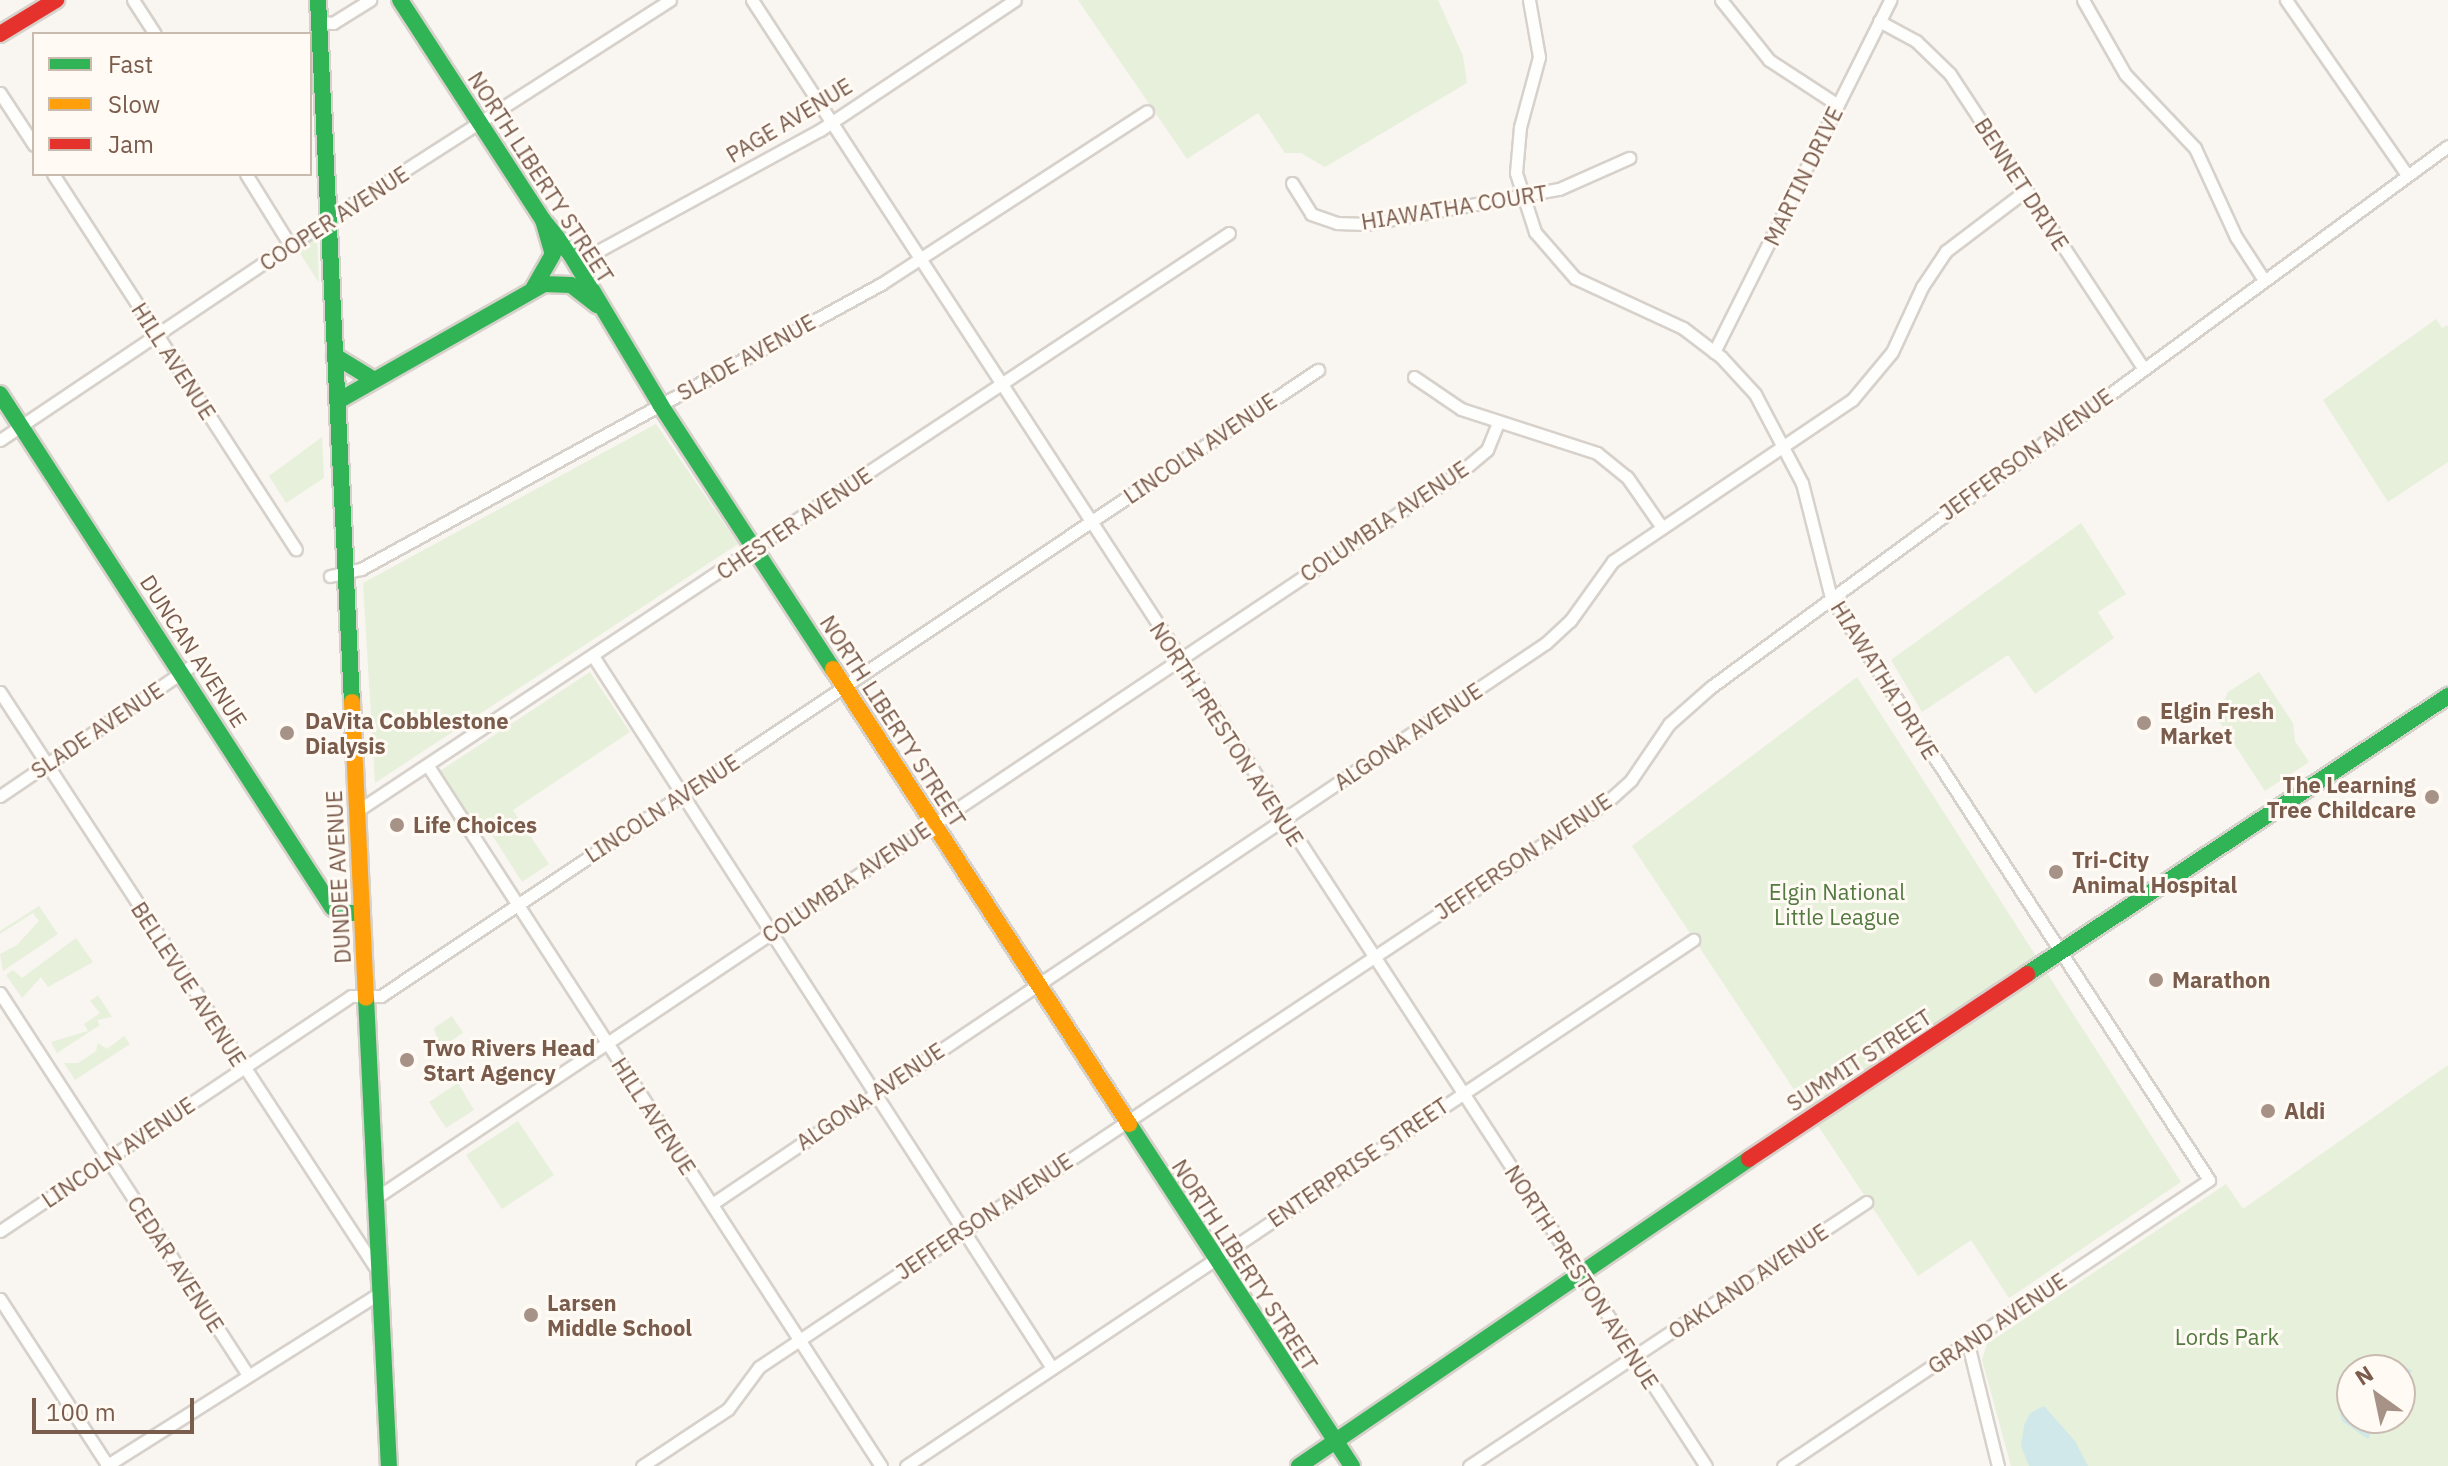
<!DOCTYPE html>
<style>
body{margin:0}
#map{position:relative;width:2448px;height:1466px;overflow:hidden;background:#f9f5f0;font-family:"IBM Plex Sans",sans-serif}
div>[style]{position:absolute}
.green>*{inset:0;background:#e7f0db}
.water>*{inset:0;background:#d0e8ea}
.roads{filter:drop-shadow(2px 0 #d7d1cb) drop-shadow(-2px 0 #d7d1cb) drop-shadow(0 2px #d7d1cb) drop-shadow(0 -2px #d7d1cb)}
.street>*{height:11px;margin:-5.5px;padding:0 5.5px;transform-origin:5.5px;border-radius:5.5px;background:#fefefd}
.fast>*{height:16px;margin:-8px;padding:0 8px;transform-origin:8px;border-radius:8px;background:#30b455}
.slow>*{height:16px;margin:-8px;padding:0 8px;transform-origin:8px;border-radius:8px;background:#ff9f0a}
.jam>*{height:16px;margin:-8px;padding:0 8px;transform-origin:8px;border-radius:8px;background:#e5322d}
.dots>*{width:22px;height:22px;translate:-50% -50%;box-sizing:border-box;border:4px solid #fffaf3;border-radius:50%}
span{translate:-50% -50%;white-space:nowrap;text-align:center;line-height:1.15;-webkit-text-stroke:6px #fffaf3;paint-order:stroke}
.street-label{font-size:22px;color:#7a5c4d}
.poi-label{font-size:22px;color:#7a5c4d;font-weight:700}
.left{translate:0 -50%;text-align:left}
.right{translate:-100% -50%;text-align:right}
.park-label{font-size:22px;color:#537a41}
.legend{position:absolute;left:32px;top:32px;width:280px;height:144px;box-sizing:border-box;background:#fffaf3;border:2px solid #cabbb1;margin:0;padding:10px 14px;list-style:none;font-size:24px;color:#7a5c4d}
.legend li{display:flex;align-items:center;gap:16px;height:40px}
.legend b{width:40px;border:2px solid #cabbb1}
.north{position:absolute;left:2336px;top:1354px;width:80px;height:80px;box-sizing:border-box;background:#fffaf3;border:2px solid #cabbb1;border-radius:50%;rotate:327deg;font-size:22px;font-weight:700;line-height:32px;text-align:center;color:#7a5c4d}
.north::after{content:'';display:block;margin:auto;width:28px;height:36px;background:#a69286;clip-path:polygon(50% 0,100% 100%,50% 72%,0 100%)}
.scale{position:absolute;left:32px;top:1398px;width:162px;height:36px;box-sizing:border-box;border:4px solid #7a5c4d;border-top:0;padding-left:10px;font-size:24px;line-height:28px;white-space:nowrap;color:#7a5c4d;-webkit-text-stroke:6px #fffaf3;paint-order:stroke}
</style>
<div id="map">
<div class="green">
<i style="clip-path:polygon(1078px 0,1438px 0,1463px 56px,1467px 83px,1325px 167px,1301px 153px,1285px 153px,1258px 113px,1187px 159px)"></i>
<i style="clip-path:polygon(317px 237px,319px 283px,298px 250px)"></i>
<i style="clip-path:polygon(2436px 319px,2442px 328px,2448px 325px,2448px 462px,2388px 502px,2323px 400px)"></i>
<i style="clip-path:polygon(656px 424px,738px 544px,375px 783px,363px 583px)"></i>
<i style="clip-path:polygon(322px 437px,324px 478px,286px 503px,269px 476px)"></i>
<i style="clip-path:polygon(2081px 523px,2126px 594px,2098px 612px,2114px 638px,2035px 694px,2008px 655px,1922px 712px,1891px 660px)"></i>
<i style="clip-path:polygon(590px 672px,630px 732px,513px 810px,549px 864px,522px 882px,487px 827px,480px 831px,440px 771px)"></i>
<i style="clip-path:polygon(2259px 672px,2293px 723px,2295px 741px,2309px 762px,2265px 791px,2217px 718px,2228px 692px)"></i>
<i style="clip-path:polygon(1857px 677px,2181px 1182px,2009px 1298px,1971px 1240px,1918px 1276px,1632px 846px)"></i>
<i style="clip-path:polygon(39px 906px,58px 934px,3px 971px,0 954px,17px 945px,39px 921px,33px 913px,0 934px,0 931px)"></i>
<i style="clip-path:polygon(76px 938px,93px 962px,48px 987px,41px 977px,22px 998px,6px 975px,13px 970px,22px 978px)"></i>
<i style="clip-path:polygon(98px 995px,112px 1017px,97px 1020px,100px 1025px,57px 1053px,51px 1042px,88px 1031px,84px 1024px,100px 1013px,90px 1001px)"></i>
<i style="clip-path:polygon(452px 1016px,463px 1033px,440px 1048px,434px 1028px)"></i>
<i style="clip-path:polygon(124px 1036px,130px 1044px,75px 1080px,64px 1063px,78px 1063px,96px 1051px,98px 1043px,107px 1049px)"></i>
<i style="clip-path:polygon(evenodd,2448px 1065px,2448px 1466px,2011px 1466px,1982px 1360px,1987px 1344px,2226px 1184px,2243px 1209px,2448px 1065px,2352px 1370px,2400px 1370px,2400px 1418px,2352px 1418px,2352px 1370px)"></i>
<i style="clip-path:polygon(458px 1083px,474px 1110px,446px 1128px,429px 1102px)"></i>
<i style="clip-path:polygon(518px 1121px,554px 1175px,502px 1209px,466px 1155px)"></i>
</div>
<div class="water">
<i style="clip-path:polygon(2373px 1356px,2412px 1370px,2400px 1399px,2400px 1370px,2352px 1370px,2352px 1418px,2377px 1421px,2368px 1439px,2342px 1421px,2337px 1402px,2343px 1377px,2354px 1364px)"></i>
<i style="clip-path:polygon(2044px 1406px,2075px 1441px,2088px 1466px,2029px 1466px,2021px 1446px,2024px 1426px,2030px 1413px)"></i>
</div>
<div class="roads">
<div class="street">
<i style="left:133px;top:0;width:40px;rotate:57.1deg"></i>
<i style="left:752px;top:0;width:1749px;rotate:56.95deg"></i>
<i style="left:1529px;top:0;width:58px;rotate:80deg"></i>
<i style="left:1539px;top:57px;width:73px;rotate:105.2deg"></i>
<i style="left:1520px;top:127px;width:46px;rotate:95deg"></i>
<i style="left:1516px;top:173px;width:62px;rotate:72.1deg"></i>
<i style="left:1535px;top:232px;width:61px;rotate:49deg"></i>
<i style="left:1575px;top:278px;width:119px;rotate:24.8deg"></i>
<i style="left:1683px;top:328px;width:48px;rotate:37.3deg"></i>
<i style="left:1721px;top:357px;width:50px;rotate:47.4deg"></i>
<i style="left:1755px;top:394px;width:101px;rotate:62.2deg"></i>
<i style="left:1802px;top:483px;width:119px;rotate:75.8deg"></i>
<i style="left:1831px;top:598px;width:694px;rotate:57deg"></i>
<i style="left:2209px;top:1180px;width:513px;rotate:146.12deg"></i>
<i style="left:1721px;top:0;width:77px;rotate:51.3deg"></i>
<i style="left:1769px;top:60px;width:82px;rotate:33.1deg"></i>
<i style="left:2083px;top:0;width:85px;rotate:60.4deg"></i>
<i style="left:2125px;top:74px;width:102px;rotate:46.6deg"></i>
<i style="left:2195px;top:148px;width:98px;rotate:65.3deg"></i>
<i style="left:2236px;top:237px;width:51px;rotate:56.9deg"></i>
<i style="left:2286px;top:0;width:213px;rotate:55.3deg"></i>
<i style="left:1879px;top:21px;width:42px;rotate:28.4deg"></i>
<i style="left:1916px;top:41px;width:47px;rotate:44.1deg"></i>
<i style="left:1950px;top:74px;width:352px;rotate:56.7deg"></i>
<i style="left:319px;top:22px;width:14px;rotate:4deg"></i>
<i style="left:333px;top:23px;width:44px;rotate:-31.9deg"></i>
<i style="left:0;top:93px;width:62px;rotate:56.8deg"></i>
<i style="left:53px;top:174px;width:447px;rotate:57.1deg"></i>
<i style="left:246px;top:174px;width:84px;rotate:58.2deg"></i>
<i style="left:1292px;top:183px;width:36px;rotate:58deg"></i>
<i style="left:1311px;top:214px;width:28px;rotate:19deg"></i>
<i style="left:1337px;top:223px;width:29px;rotate:2deg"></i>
<i style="left:1366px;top:224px;width:196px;rotate:-10.3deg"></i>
<i style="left:1559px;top:189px;width:77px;rotate:-23.9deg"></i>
<i style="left:576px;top:263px;width:278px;rotate:-28.6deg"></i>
<i style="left:820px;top:130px;width:234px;rotate:-33.7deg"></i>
<i style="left:1714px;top:352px;width:394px;rotate:-63.4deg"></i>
<i style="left:1414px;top:377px;width:57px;rotate:34.2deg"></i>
<i style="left:1461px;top:409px;width:143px;rotate:17.9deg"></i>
<i style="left:1597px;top:453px;width:38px;rotate:39deg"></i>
<i style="left:1627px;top:477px;width:60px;rotate:55.2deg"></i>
<i style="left:0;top:440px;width:396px;rotate:-33.9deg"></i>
<i style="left:329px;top:219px;width:405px;rotate:-32.7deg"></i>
<i style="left:330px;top:576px;width:32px;rotate:-13deg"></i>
<i style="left:361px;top:569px;width:593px;rotate:-28.73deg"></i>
<i style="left:881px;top:284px;width:317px;rotate:-33deg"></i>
<i style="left:593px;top:656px;width:847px;rotate:57.19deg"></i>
<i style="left:0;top:692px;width:690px;rotate:56.89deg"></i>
<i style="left:428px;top:766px;width:834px;rotate:57.09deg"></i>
<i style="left:0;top:796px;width:235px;rotate:-34.2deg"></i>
<i style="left:357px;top:811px;width:1046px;rotate:-33.54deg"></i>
<i style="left:0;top:993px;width:454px;rotate:57deg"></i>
<i style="left:377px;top:1197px;width:1307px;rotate:-33.8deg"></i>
<i style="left:1463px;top:470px;width:31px;rotate:-40deg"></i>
<i style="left:1487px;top:450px;width:31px;rotate:-68deg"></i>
<i style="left:712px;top:1204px;width:1005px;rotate:-33.93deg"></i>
<i style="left:1546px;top:643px;width:33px;rotate:-43deg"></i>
<i style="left:1570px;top:621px;width:74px;rotate:-54.4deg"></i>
<i style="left:1613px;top:561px;width:288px;rotate:-34deg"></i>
<i style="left:1852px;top:400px;width:62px;rotate:-50.2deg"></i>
<i style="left:1892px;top:352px;width:72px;rotate:-65.2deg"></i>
<i style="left:1922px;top:287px;width:43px;rotate:-56.3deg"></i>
<i style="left:1946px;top:251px;width:99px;rotate:-37.2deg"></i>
<i style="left:0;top:1231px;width:422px;rotate:-33.8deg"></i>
<i style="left:351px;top:996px;width:30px"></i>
<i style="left:381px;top:996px;width:1127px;rotate:-33.75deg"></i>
<i style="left:0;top:1299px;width:199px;rotate:57.1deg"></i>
<i style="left:1968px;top:1344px;width:126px;rotate:76.2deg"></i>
<i style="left:106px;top:1466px;width:324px;rotate:-32.3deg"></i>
<i style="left:642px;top:1466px;width:103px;rotate:-33.5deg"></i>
<i style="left:728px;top:1409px;width:52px;rotate:-53.6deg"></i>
<i style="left:759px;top:1367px;width:1020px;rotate:-33.69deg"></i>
<i style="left:1608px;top:801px;width:31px;rotate:-42deg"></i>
<i style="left:1631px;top:780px;width:68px;rotate:-55.8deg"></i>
<i style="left:1669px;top:724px;width:56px;rotate:-41.4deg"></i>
<i style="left:1711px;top:687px;width:914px;rotate:-36.28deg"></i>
<i style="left:906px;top:1466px;width:947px;rotate:-33.76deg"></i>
<i style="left:1469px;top:1466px;width:477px;rotate:-33.6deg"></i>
</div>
<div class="fast">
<i style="left:318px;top:0;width:703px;rotate:87.23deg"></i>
<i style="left:400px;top:0;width:262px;rotate:57deg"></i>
<i style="left:543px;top:220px;width:35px;rotate:74deg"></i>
<i style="left:553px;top:254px;width:40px;rotate:119.7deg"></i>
<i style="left:543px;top:220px;width:45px;rotate:51.3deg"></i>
<i style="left:571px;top:255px;width:174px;rotate:59.1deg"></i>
<i style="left:660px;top:404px;width:316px;rotate:56.9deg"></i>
<i style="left:335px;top:356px;width:42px;rotate:31.4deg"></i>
<i style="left:0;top:394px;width:611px;rotate:57.09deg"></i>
<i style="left:332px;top:907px;width:10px;rotate:37deg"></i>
<i style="left:340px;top:913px;width:22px"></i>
<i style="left:338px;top:401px;width:237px;rotate:-29.6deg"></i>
<i style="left:544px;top:284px;width:27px;rotate:2deg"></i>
<i style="left:571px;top:285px;width:33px;rotate:38deg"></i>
<i style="left:2027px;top:974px;width:505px;rotate:-33.44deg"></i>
<i style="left:366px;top:998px;width:469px;rotate:87.2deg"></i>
<i style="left:1129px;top:1124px;width:408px;rotate:56.9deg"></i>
<i style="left:1299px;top:1466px;width:545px;rotate:-34.3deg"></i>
</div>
<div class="slow">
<i style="left:833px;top:669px;width:543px;rotate:56.95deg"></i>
<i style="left:352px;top:702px;width:296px;rotate:87.3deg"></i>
</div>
<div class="jam">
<i style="left:0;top:34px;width:66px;rotate:-31.3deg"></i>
<i style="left:1749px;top:1159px;width:334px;rotate:-33.6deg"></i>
</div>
</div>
<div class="dots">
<i style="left:2144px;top:723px;background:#a69286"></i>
<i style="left:287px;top:733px;background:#a69286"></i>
<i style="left:2432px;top:797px;background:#a69286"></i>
<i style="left:397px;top:825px;background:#a69286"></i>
<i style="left:2056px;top:872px;background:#a69286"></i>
<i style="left:2156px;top:980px;background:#a69286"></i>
<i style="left:407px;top:1060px;background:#a69286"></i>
<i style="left:2268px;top:1111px;background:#a69286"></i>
<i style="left:531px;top:1315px;background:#a69286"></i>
</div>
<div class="street-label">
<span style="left:789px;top:120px;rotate:-31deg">PAGE AVENUE</span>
<span style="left:1803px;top:176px;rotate:-64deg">MARTIN DRIVE</span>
<span style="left:541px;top:177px;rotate:57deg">NORTH LIBERTY STREET</span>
<span style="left:2022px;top:184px;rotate:57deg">BENNET DRIVE</span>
<span style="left:1454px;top:207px;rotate:-9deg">HIAWATHA COURT</span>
<span style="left:334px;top:218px;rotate:-33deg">COOPER AVENUE</span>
<span style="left:746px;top:357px;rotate:-29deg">SLADE AVENUE</span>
<span style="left:174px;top:361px;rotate:57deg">HILL AVENUE</span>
<span style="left:1200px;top:448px;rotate:-34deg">LINCOLN AVENUE</span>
<span style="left:2026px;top:454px;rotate:-36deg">JEFFERSON AVENUE</span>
<span style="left:1384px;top:521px;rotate:-34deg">COLUMBIA AVENUE</span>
<span style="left:794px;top:523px;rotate:-34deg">CHESTER AVENUE</span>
<span style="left:194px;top:651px;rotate:57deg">DUNCAN AVENUE</span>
<span style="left:1885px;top:680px;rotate:58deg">HIAWATHA DRIVE</span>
<span style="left:893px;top:721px;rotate:57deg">NORTH LIBERTY STREET</span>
<span style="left:97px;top:730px;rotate:-34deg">SLADE AVENUE</span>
<span style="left:1227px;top:734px;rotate:57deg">NORTH PRESTON AVENUE</span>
<span style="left:1408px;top:736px;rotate:-34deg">ALGONA AVENUE</span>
<span style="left:662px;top:808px;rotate:-33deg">LINCOLN AVENUE</span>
<span style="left:1523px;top:856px;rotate:-34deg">JEFFERSON AVENUE</span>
<span style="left:338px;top:877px;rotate:-93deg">DUNDEE AVENUE</span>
<span style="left:846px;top:882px;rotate:-34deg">COLUMBIA AVENUE</span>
<span style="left:189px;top:984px;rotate:57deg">BELLEVUE AVENUE</span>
<span style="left:1859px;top:1060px;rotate:-33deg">SUMMIT STREET</span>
<span style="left:870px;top:1096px;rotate:-34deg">ALGONA AVENUE</span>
<span style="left:654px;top:1116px;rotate:57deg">HILL AVENUE</span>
<span style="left:118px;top:1152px;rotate:-34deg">LINCOLN AVENUE</span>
<span style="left:1358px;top:1162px;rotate:-34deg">ENTERPRISE STREET</span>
<span style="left:984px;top:1216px;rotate:-34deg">JEFFERSON AVENUE</span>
<span style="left:176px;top:1264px;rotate:57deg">CEDAR AVENUE</span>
<span style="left:1245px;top:1265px;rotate:57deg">NORTH LIBERTY STREET</span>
<span style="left:1582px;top:1277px;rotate:57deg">NORTH PRESTON AVENUE</span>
<span style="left:1748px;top:1281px;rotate:-34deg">OAKLAND AVENUE</span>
<span style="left:1997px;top:1323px;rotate:-34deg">GRAND AVENUE</span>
</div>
<div class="poi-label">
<span class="left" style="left:2160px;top:723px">Elgin Fresh<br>Market</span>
<span class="left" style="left:305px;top:733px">DaVita Cobblestone<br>Dialysis</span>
<span class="right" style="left:2416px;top:797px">The Learning<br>Tree Childcare</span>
<span class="left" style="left:413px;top:825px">Life Choices</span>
<span class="left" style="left:2072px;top:872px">Tri-City<br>Animal Hospital</span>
<span class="left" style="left:2172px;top:980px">Marathon</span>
<span class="left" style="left:423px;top:1060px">Two Rivers Head<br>Start Agency</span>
<span class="left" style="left:2284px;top:1111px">Aldi</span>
<span class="left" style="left:547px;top:1315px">Larsen<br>Middle School</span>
</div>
<div class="park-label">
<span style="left:1837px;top:904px">Elgin National<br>Little League</span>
<span style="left:2227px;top:1337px">Lords Park</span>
</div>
<ul class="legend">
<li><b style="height:10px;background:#30b455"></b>Fast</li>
<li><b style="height:10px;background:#ff9f0a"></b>Slow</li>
<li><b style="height:10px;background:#e5322d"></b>Jam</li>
</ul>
<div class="north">N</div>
<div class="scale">100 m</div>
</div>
